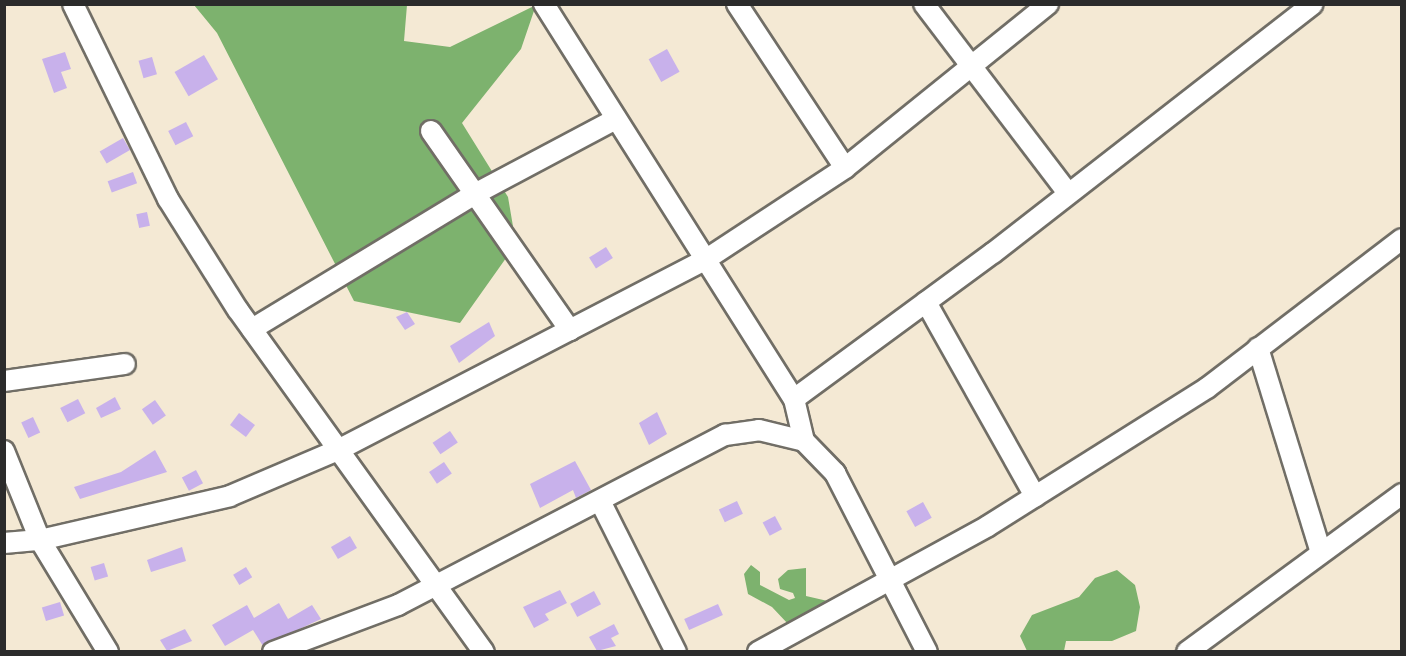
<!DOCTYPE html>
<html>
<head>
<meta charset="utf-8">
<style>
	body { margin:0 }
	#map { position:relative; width:1406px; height:656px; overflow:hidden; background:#f4e9d4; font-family:"Gochi Hand",sans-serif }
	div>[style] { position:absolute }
	.forest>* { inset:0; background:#7db26e }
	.building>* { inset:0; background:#c8b1eb; transform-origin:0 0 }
	.roads { filter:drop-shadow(2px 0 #716e66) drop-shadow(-2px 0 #716e66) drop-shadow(0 2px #716e66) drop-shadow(0 -2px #716e66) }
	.minor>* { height:20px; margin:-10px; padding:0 10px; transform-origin:10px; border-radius:10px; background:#fff }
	span { translate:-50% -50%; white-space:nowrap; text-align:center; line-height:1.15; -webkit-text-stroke:4.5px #f7f3e8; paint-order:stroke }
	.frame { position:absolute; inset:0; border:6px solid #2b2b2b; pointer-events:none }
</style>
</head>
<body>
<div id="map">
	<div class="forest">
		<i style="clip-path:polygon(194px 5px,407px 5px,404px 41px,450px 47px,536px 5px,521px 49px,462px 123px,508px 197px,516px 244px,460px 323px,354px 301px,217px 33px)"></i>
		<i style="clip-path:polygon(751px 565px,760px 572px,760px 585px,789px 600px,795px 598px,793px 593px,780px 589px,778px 579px,788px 570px,806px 568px,806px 596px,832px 602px,789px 625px,772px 607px,748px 594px,744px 574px)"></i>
		<i style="clip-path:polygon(1117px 570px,1135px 585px,1140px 607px,1136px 631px,1112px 641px,1066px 641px,1064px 651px,1027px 651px,1020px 636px,1032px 615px,1079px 597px,1095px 578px)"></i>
	</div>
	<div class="building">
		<i style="left:667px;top:49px;width:26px;height:21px;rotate:61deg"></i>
		<i style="clip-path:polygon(65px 52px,71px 69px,61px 72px,67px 88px,54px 93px,42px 59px)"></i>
		<i style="left:204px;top:55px;width:28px;height:34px;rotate:60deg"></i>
		<i style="left:152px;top:57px;width:18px;height:14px;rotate:74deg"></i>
		<i style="left:186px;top:122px;width:16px;height:20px;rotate:63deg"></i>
		<i style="left:123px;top:138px;width:14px;height:27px;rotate:60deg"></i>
		<i style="left:133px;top:172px;width:12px;height:27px;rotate:70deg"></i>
		<i style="left:147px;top:212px;width:14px;height:11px;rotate:78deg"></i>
		<i style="left:606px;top:247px;width:13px;height:20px;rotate:58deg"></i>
		<i style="clip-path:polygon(407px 312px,415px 324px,405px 330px,396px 317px)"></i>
		<i style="clip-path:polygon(489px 322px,495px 336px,459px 363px,450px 346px)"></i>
		<i style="clip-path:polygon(115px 397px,121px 409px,101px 418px,96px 408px)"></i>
		<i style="left:78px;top:399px;width:16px;height:20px;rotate:63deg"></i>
		<i style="left:155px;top:400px;width:19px;height:16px;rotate:55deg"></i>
		<i style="clip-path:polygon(657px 412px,667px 434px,649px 445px,639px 423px)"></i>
		<i style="left:239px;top:413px;width:20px;height:15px;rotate:37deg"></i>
		<i style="left:33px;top:417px;width:17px;height:13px;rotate:65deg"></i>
		<i style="left:450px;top:431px;width:14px;height:21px;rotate:56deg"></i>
		<i style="clip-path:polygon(155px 450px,167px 472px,80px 499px,74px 487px,121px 472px)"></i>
		<i style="clip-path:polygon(575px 461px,591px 490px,576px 498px,573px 490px,540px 508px,530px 484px)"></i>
		<i style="left:444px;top:462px;width:14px;height:18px;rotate:56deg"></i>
		<i style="left:196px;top:470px;width:15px;height:16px;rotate:62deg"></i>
		<i style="left:737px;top:501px;width:14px;height:20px;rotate:65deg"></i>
		<i style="left:923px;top:502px;width:18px;height:19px;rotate:61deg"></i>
		<i style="left:775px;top:516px;width:15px;height:14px;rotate:62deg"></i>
		<i style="left:350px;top:536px;width:14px;height:22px;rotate:60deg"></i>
		<i style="clip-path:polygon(182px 547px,186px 561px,151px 572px,147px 560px)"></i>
		<i style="left:104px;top:563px;width:14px;height:14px;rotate:73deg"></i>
		<i style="left:246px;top:567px;width:12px;height:15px;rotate:59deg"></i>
		<i style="clip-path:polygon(560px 590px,567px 603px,545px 614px,549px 620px,534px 628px,523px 607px)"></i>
		<i style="left:594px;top:591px;width:15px;height:27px;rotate:62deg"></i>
		<i style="left:60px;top:602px;width:14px;height:19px;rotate:73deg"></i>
		<i style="clip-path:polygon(279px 603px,288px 619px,312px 605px,321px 619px,263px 646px,253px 630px,225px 646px,212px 625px,247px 605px,254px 618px)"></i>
		<i style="left:718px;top:604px;width:12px;height:37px;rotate:66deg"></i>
		<i style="clip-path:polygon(614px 624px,619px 634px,611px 638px,616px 646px,597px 651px,589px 637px)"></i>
		<i style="clip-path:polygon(185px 629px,192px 641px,167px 651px,160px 640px)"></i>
	</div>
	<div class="roads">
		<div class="minor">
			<i style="left:73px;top:4px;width:217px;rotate:64deg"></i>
			<i style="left:168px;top:199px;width:131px;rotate:57.8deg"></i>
			<i style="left:238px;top:310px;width:421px;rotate:54.3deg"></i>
			<i style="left:544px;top:4px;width:467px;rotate:57.7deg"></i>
			<i style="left:737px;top:4px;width:196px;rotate:56.6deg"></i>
			<i style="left:924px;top:4px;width:236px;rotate:52.7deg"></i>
			<i style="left:431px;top:131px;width:243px;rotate:55.1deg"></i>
			<i style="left:926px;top:302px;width:223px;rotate:60.7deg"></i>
			<i style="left:252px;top:329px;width:258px;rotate:-31.2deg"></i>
			<i style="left:473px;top:195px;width:162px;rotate:-28deg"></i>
			<i style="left:1258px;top:348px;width:210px;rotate:72.9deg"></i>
			<i style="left:4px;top:381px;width:122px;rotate:-8deg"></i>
			<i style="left:804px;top:441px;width:43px;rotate:-103.4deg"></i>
			<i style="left:794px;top:399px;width:247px;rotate:-36.3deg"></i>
			<i style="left:993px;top:253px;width:405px;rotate:-37.9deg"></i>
			<i style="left:4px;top:451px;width:96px;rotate:68deg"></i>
			<i style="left:40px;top:540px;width:131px;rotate:58.7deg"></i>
			<i style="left:601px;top:503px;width:167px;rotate:63.3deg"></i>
			<i style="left:4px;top:543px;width:36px;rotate:-5deg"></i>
			<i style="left:40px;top:540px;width:195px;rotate:-13deg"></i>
			<i style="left:230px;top:496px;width:120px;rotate:-23.1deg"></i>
			<i style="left:340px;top:449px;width:411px;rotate:-27.4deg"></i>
			<i style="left:705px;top:260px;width:168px;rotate:-33.3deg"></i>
			<i style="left:845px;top:168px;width:261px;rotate:-38.9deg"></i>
			<i style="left:273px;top:652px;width:134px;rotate:-20.6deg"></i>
			<i style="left:398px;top:605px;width:369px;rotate:-27.5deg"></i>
			<i style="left:725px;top:435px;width:34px;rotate:-8deg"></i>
			<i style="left:759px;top:430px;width:46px;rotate:13.7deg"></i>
			<i style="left:804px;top:441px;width:45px;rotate:45.9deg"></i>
			<i style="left:835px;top:473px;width:201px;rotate:62.8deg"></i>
			<i style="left:758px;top:652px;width:262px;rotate:-28.7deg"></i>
			<i style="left:988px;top:526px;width:259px;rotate:-32.2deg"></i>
			<i style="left:1207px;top:388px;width:245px;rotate:-37.4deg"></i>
			<i style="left:1187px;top:652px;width:267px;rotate:-36.3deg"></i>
		</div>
	</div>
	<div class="frame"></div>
</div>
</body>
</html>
